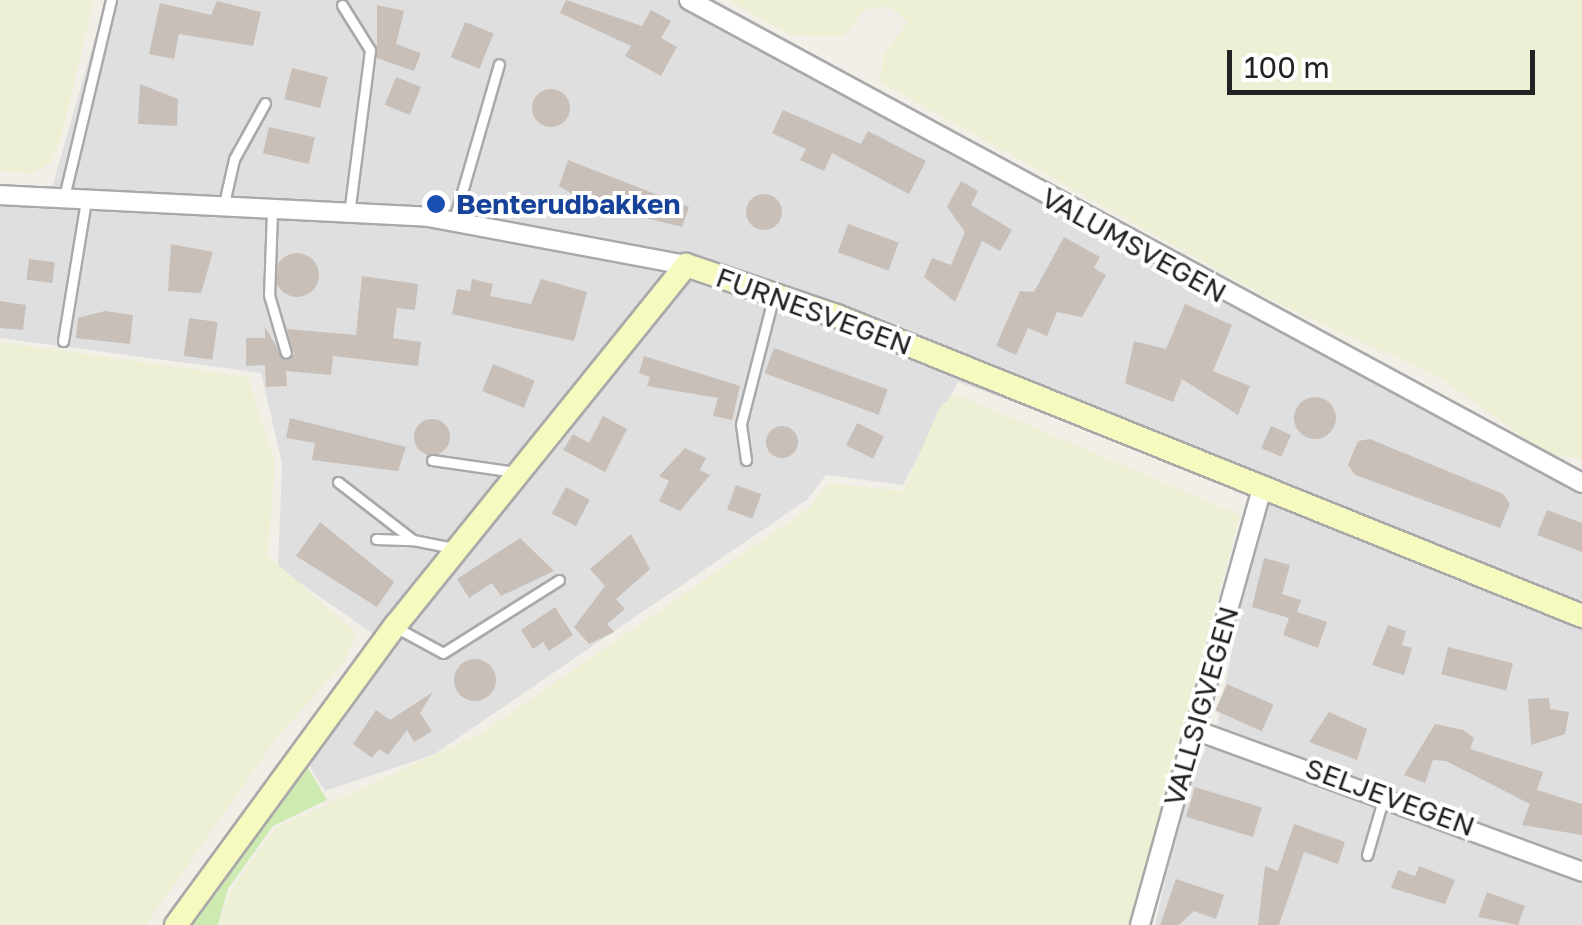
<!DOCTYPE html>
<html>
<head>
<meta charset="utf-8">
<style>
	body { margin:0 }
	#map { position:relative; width:1582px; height:925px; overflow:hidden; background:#f2efe9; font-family:"Golos Text",sans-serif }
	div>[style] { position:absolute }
	.residential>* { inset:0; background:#e0dfdf }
	.farmland>* { inset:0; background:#eef0d5 }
	.grass>* { inset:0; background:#cdebb0 }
	.building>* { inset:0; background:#c7bfb8; transform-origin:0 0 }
	.round { border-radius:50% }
	.roads { filter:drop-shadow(2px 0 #a9a9a9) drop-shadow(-2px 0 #a9a9a9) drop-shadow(0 2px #a9a9a9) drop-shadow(0 -2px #a9a9a9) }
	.service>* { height:9px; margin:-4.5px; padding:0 4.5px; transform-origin:4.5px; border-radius:4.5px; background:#fff }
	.minor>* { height:18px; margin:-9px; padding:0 9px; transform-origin:9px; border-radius:9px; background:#fff }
	.secondary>* { height:22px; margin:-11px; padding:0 11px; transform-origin:11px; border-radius:11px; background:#f7fabf }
	.dots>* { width:28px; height:28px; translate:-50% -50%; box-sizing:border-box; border:5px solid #fff; border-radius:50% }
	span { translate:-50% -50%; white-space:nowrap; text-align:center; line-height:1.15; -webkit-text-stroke:8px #fff; paint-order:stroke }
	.transit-label { font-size:28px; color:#164399; font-weight:700 }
	.left { translate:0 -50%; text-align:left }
	.street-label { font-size:28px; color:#222 }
	.scale { position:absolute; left:1227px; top:50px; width:308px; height:45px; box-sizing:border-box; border:5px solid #222; border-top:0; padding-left:12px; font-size:30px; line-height:35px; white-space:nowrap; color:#222; -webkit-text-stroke:8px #fff; paint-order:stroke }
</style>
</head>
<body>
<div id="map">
	<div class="residential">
		<i style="clip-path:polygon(106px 0,715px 0,1582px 473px,1582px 925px,1155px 925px,1185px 793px,1217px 725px,1264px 492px,958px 382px,903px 485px,826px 475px,808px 499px,433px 755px,325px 791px,307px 762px,395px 649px,278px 568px,282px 463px,261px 373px,0 338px,0 185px,52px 187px)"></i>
	</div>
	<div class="farmland">
		<i style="clip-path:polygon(0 0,94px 0,61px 138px,51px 162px,32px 174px,0 171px)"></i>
		<i style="clip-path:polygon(728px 0,1582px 0,1582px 459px,1549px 455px,1437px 376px,1283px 306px,880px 82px,883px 56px,908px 22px,889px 6px,864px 10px,844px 37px,790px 35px)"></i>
		<i style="clip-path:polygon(0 342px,248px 377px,275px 463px,268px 556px,356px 632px,344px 663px,279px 735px,146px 925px,0 925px)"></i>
		<i style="clip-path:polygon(956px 394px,1240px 515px,1131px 925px,219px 925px,229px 893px,275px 828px,480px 734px,809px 508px,828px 483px,903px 491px,940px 407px)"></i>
	</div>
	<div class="grass">
		<i style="clip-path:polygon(305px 763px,327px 800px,273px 826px,228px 889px,218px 925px,186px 925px)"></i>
	</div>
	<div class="building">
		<i style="clip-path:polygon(566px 0,642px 26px,651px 10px,671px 21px,661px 38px,677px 47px,661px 76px,625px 56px,631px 46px,560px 13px)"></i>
		<i style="clip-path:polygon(217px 1px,261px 12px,253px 46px,179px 34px,174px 59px,149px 54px,160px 3px,211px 15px)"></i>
		<i style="clip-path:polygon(377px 5px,404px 11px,396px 44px,421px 53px,414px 71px,377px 58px)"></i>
		<i style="left:465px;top:22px;width:31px;height:38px;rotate:22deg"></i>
		<i style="left:292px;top:68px;width:37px;height:32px;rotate:14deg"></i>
		<i style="left:396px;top:77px;width:27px;height:30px;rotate:22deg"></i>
		<i style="clip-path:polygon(140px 84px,178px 99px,177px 126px,138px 124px)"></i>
		<i class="round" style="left:532px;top:89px;width:38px;height:38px"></i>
		<i style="clip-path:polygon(783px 110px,861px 144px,868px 131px,926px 161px,909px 194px,832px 153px,824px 171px,800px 160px,806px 149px,772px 133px)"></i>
		<i style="left:269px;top:127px;width:47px;height:27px;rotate:13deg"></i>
		<i style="clip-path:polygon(568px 160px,689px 207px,682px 227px,589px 204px,559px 186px)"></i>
		<i style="clip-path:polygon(961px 181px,978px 191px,971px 205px,1012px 230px,1000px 251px,982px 241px,955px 302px,924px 277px,932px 258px,951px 265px,965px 232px,947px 207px)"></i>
		<i class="round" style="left:746px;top:194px;width:36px;height:36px"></i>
		<i style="left:848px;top:224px;width:54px;height:30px;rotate:20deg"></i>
		<i style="clip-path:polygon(1064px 237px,1100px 257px,1094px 268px,1106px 275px,1082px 317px,1057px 312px,1047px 336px,1028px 328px,1016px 355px,996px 346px,1020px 291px,1034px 292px)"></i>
		<i style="clip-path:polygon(171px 244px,213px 252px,201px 293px,168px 291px)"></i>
		<i class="round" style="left:275px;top:253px;width:44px;height:44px"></i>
		<i style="left:29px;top:259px;width:26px;height:21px;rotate:7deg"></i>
		<i style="clip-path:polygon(362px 276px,418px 284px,415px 310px,397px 308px,393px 338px,421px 342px,418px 366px,333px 356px,331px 375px,286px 371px,287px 386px,266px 387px,265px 365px,246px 366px,246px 338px,265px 338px,265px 327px,285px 361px,294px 354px,287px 329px,356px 335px)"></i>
		<i style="clip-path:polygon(472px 279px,493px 284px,490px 296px,531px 304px,541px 279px,587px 292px,574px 341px,452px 314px,457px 289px,470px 291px)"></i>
		<i style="clip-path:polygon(0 301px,26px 305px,23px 330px,0 328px)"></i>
		<i style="clip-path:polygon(1185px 304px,1232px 325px,1213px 371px,1250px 386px,1238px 415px,1182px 379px,1173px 402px,1125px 383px,1134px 341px,1166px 349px)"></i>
		<i style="clip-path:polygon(105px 311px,133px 315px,130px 344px,76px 338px,78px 318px)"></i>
		<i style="left:189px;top:318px;width:29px;height:38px;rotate:8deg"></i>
		<i style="left:774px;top:348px;width:121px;height:27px;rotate:20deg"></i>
		<i style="clip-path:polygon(644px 356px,740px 386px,732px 420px,713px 416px,718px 398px,647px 386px,650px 377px,639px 373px)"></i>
		<i style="left:493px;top:364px;width:45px;height:29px;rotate:22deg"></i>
		<i class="round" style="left:1294px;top:397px;width:42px;height:42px"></i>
		<i style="clip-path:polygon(603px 416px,627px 429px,605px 472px,563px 450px,573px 434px,589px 443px)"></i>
		<i style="clip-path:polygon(290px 418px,406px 447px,398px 471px,312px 460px,315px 443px,286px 438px)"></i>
		<i class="round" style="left:414px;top:419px;width:36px;height:36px"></i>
		<i style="left:857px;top:423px;width:30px;height:25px;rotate:26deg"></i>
		<i class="round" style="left:766px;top:426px;width:32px;height:32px"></i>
		<i style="left:1271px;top:426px;width:22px;height:24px;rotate:24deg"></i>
		<i style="clip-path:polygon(1370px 439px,1503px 494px,1510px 504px,1500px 528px,1355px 475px,1348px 465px,1358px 441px)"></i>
		<i style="clip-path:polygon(685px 448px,706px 458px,700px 470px,710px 475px,680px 511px,659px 501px,669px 481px,659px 476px)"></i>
		<i style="left:736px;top:485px;width:27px;height:26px;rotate:20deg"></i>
		<i style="left:566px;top:487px;width:27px;height:30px;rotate:28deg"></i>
		<i style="clip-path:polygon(1547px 510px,1582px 523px,1582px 552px,1537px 535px)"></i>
		<i style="clip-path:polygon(320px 522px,394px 582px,377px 607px,296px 556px)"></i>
		<i style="clip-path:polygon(631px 534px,650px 569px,616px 599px,625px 609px,607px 624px,614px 632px,589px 644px,574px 627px,605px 586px,590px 569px)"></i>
		<i style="clip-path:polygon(520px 538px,554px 571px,501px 596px,492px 583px,469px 598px,457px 579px)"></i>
		<i style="clip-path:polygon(1264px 558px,1290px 565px,1282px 594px,1301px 600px,1297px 612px,1327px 622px,1318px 648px,1283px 635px,1289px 618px,1252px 607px)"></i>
		<i style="clip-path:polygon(555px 607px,573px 635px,549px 651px,543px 642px,533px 649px,521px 630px)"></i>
		<i style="clip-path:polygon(1388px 625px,1406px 631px,1402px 645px,1412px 648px,1404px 675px,1372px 665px)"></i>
		<i style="left:1448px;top:647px;width:67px;height:28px;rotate:14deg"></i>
		<i class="round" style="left:454px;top:659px;width:42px;height:42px"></i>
		<i style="left:1227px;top:684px;width:51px;height:29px;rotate:24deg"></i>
		<i style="clip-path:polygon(433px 692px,420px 713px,432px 731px,414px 742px,407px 730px,388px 755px,379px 749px,372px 758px,353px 744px,376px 710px,390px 720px)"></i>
		<i style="clip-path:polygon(1549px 698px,1550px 709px,1569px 712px,1565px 734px,1531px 745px,1528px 699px)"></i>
		<i style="clip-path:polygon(1329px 712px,1367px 729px,1357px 760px,1309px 742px)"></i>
		<i style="clip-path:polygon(1435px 724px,1463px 730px,1474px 738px,1470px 749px,1543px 772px,1537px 790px,1582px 804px,1582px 835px,1522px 825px,1530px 804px,1446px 761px,1433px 760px,1425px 783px,1404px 775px)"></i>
		<i style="left:1195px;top:787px;width:70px;height:31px;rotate:17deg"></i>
		<i style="clip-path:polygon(1294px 824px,1345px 842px,1338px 864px,1304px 852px,1279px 925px,1258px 925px,1265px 866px,1278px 871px)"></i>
		<i style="clip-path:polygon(1419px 866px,1455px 880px,1445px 904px,1391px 888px,1398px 870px,1415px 876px)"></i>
		<i style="clip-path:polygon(1176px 879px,1224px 895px,1216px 919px,1194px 911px,1179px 925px,1160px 925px)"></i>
		<i style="clip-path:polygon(1487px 892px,1525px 906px,1518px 925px,1478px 917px)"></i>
	</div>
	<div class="roads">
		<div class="service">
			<i style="left:342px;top:5px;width:53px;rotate:58.1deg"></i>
			<i style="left:370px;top:50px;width:164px;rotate:97.3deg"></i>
			<i style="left:64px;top:197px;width:203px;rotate:-76.6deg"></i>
			<i style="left:223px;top:208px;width:50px;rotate:-77.3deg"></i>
			<i style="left:234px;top:159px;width:64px;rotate:-61deg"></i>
			<i style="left:272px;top:211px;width:84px;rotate:92deg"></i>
			<i style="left:269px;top:295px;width:60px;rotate:73.7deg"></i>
			<i style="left:454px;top:220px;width:162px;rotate:-73.9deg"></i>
			<i style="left:63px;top:341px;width:142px;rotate:-80.7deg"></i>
			<i style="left:432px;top:460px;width:84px;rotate:8.2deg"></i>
			<i style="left:746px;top:460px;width:36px;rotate:-98deg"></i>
			<i style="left:741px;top:424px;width:133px;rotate:-75.7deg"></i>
			<i style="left:338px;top:482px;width:95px;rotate:37.7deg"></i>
			<i style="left:413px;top:540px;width:41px;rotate:11.3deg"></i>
			<i style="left:376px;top:539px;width:37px;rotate:2deg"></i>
			<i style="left:397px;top:628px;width:52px;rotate:28.5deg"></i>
			<i style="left:443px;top:653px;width:137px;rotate:-32.2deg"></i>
			<i style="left:1367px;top:855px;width:57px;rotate:-73.8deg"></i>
		</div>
		<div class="minor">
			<i style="left:689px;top:0;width:1015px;rotate:28.41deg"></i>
			<i style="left:0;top:195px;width:430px;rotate:2.9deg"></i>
			<i style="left:429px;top:217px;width:261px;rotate:10.6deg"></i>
			<i style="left:1195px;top:730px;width:412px;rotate:20.1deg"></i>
			<i style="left:1140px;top:925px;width:454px;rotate:-74.4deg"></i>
		</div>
		<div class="secondary">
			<i style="left:176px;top:925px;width:371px;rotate:-53.8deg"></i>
			<i style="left:395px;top:626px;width:464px;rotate:-51.1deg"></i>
			<i style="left:686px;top:265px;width:159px;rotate:18.7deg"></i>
			<i style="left:837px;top:316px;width:803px;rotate:21.93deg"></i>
		</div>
	</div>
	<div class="dots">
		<i style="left:436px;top:204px;background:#1a4fb4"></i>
	</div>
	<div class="transit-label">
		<span class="left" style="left:456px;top:204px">Benterudbakken</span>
	</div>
	<div class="street-label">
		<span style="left:1134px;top:245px;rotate:29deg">VALUMSVEGEN</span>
		<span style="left:814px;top:311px;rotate:20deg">FURNESVEGEN</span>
		<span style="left:1201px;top:706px;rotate:-74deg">VALLSIGVEGEN</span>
		<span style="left:1390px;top:797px;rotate:20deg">SELJEVEGEN</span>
	</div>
	<div class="scale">100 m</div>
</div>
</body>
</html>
